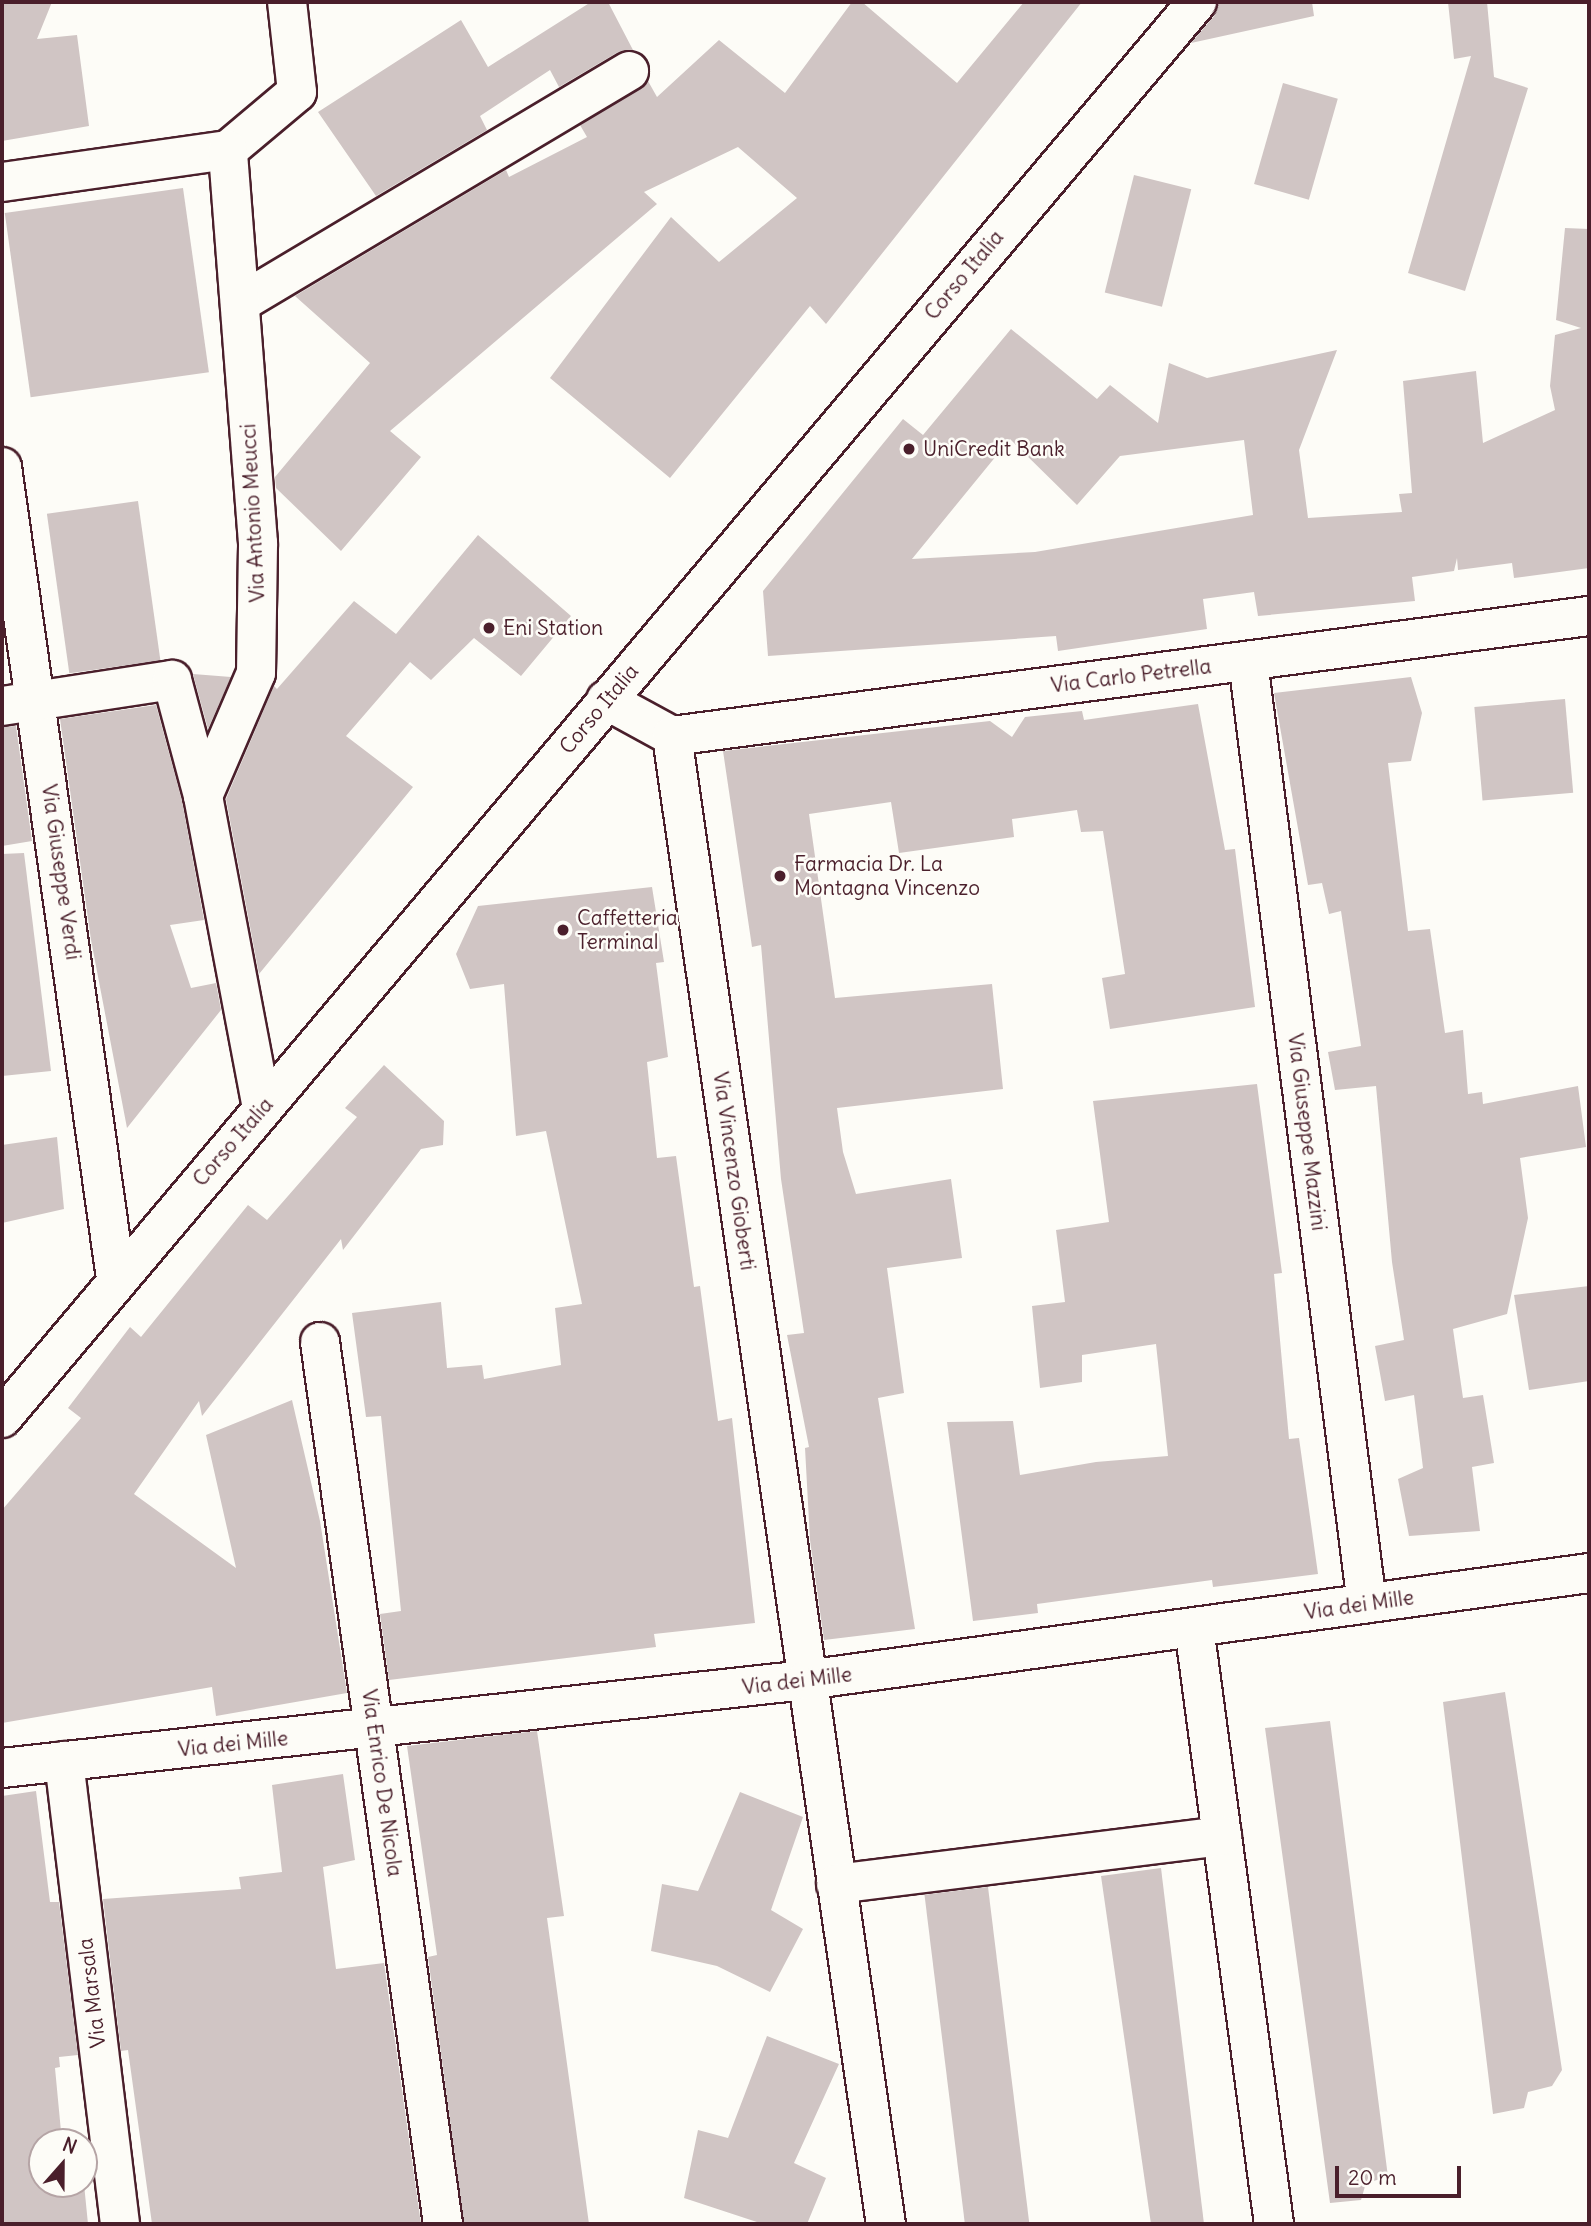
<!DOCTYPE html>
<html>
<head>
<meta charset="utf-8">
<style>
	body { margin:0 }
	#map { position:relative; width:1591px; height:2226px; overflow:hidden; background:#fdfcf7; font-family:Delius,sans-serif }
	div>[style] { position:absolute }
	.building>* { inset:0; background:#d0c5c4; transform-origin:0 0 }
	.roads { filter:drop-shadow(2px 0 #4a1f2b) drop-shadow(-2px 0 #4a1f2b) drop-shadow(0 2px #4a1f2b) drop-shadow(0 -2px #4a1f2b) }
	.street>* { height:38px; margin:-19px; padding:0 19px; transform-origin:19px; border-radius:19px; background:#fdfcf7 }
	.secondary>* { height:38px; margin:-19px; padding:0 19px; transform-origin:19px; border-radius:19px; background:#fdfcf7 }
	.dots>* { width:19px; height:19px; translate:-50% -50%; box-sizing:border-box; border:4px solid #fdfcf7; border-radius:50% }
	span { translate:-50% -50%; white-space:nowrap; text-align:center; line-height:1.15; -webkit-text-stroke:5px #fdfcf7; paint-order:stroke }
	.street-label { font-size:21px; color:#4a1f2b }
	.poi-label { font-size:21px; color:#4a1f2b }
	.left { translate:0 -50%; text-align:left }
	.frame { position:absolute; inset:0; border:4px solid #4a1f2b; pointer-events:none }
	.north { position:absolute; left:28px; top:2128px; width:70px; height:70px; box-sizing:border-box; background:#fdfcf7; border:2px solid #b5a4a5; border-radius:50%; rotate:21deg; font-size:19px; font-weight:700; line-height:28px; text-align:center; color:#4a1f2b }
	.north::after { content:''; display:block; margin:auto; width:24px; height:32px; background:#4a1f2b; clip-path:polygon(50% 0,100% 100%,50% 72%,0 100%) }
	.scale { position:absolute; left:1335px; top:2166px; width:126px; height:32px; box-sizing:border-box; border:4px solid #4a1f2b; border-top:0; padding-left:9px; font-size:21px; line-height:24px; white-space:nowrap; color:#4a1f2b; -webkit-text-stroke:5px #fdfcf7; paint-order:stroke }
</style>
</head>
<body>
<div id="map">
	<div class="building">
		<i style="clip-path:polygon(2px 2px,52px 2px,37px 39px,77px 35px,89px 126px,2px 141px)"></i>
		<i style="clip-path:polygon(591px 2px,608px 2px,633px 50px,618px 52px,559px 87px,550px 70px,480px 116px,487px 130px,376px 196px,318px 112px,461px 20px,488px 67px)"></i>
		<i style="clip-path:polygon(852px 2px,862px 2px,957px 83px,1024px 2px,1082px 2px,826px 324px,810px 306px,670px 478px,550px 378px,671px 217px,719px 262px,797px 198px,738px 147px,644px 192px,657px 204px,390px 431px,421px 457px,341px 551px,276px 488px,275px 477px,370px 363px,295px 296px,506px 170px,509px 177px,587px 137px,580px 125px,648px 81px,657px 97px,719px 40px,785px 93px)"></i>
		<i style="clip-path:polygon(1219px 2px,1312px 2px,1314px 16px,1191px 43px,1214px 16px)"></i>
		<i style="clip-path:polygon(1448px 2px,1487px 2px,1494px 77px,1528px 88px,1465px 291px,1408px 273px,1471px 56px,1454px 59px)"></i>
		<i style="left:1283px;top:83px;width:57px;height:105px;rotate:16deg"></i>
		<i style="left:1134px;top:175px;width:59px;height:121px;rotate:14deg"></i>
		<i style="left:183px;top:188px;width:186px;height:180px;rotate:82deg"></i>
		<i style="clip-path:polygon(evenodd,1565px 228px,1589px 229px,1589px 568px,1514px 578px,1512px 563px,1458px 570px,1457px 558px,1454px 571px,1412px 577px,1415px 601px,1258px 616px,1254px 592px,1203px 599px,1207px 629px,1058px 651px,1056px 636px,768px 656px,763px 591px,903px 419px,923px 435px,1011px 329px,1097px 399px,1110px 385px,1158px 423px,1169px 363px,1207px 378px,1337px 350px,1299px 450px,1308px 518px,1402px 512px,1399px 494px,1412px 493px,1403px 381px,1476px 371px,1483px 443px,1555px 410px,1550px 386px,1555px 335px,1581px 328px,1556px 320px,1565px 228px,1010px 439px,1077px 505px,1120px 456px,1244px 440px,1253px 515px,1035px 552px,912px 559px,1010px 439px)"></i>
		<i style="left:138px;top:501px;width:161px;height:92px;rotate:82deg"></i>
		<i style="clip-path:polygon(478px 535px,571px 616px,521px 676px,474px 638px,431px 680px,410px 662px,346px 736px,413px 787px,259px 974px,226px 799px,274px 686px,277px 689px,354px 601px,396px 634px)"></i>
		<i style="clip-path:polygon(193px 674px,231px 677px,208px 729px)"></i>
		<i style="clip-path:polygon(1411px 677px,1422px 713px,1411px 761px,1388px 763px,1408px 931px,1430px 929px,1445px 1033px,1463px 1030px,1468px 1094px,1482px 1092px,1483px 1104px,1578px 1086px,1586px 1147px,1520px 1158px,1528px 1218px,1507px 1314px,1453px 1329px,1463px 1398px,1483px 1395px,1494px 1463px,1472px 1467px,1480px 1531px,1409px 1536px,1398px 1479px,1423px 1468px,1414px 1395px,1385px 1401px,1375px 1346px,1404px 1340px,1392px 1262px,1376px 1086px,1335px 1090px,1328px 1052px,1361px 1046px,1341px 911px,1329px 914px,1322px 883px,1308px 885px,1274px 693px)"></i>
		<i style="left:1565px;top:699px;width:94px;height:91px;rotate:85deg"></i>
		<i style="clip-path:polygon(1198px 704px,1225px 850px,1235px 849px,1255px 1007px,1110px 1029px,1102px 978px,1125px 974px,1103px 831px,1081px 832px,1077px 810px,1012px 819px,1014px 837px,899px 853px,891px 802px,809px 814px,835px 998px,992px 984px,1003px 1089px,837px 1108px,843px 1152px,856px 1194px,951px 1179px,962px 1258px,887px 1268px,904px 1393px,878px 1398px,915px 1629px,824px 1640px,810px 1540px,805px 1448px,809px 1447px,787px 1335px,804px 1333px,781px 1179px,761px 945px,752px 947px,723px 751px,990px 721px,1012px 737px,1025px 717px,1082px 711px,1084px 720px)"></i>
		<i style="clip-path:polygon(156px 705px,182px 801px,204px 920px,170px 925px,191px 988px,216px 983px,221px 1010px,127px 1128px,91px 940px,60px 719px)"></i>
		<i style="clip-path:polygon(16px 726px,32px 841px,2px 846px,2px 727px)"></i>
		<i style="clip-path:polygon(24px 853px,51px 1071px,2px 1076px,2px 854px)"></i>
		<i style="clip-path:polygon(652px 887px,664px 962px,656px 963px,668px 1057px,647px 1062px,657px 1158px,676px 1156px,694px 1287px,700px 1286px,718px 1421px,732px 1418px,755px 1623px,654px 1634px,656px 1647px,389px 1680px,380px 1614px,401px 1611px,381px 1416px,366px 1417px,352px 1313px,441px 1302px,447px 1368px,482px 1365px,484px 1379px,561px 1365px,555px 1308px,582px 1304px,546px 1131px,516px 1136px,504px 984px,470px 989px,456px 954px,478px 906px)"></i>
		<i style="clip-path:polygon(384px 1065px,444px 1121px,443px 1145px,421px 1149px,343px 1250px,341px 1239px,202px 1416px,199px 1401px,134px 1494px,236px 1568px,206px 1435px,292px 1400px,320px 1521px,347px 1693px,216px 1716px,212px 1687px,2px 1723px,2px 1510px,81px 1418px,68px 1408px,130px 1327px,141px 1337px,248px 1205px,267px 1220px,357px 1117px,345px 1108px)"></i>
		<i style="clip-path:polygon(1257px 1084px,1282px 1273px,1274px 1274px,1289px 1439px,1299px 1438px,1318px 1574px,1213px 1587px,1212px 1580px,1037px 1604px,1038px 1613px,973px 1621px,947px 1422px,1013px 1421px,1020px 1475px,1096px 1462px,1168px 1456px,1156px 1344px,1082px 1355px,1082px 1382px,1040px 1388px,1032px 1306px,1065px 1302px,1056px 1230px,1109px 1222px,1093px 1101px)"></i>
		<i style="clip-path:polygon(57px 1137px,64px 1209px,2px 1223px,2px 1145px)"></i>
		<i style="clip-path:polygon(1589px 1286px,1589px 1381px,1529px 1390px,1514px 1295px)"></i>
		<i style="clip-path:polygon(1505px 1692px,1562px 2070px,1552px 2086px,1528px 2092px,1524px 2108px,1493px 2114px,1443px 1702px)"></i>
		<i style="clip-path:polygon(1330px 1721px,1388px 2177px,1366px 2183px,1361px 2200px,1330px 2203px,1265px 1728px)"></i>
		<i style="clip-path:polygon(537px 1731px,564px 1916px,547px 1918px,589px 2224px,464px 2224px,428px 1957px,437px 1955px,407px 1746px)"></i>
		<i style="clip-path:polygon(343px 1774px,355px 1860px,323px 1867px,336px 1969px,384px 1963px,421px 2224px,152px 2224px,128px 2050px,121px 2051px,103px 1899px,241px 1889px,239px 1877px,282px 1872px,272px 1785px)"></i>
		<i style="clip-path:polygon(36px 1791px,50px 1902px,59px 1902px,78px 2055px,59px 2057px,60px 2067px,55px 2068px,62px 2142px,42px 2142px,42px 2184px,84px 2184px,88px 2224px,2px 2224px,2px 1796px)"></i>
		<i style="clip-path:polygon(740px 1792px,803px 1817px,771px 1910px,803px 1929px,770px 1992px,717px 1966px,651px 1951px,662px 1884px,698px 1891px)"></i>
		<i style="clip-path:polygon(1161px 1868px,1204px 2224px,1151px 2224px,1101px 1876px)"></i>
		<i style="left:988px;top:1887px;width:339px;height:64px;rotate:83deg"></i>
		<i style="clip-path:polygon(767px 2036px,839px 2064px,794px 2163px,826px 2178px,807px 2224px,763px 2224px,684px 2198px,698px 2130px,728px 2138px)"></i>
	</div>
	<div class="roads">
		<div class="street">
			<i style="left:2px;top:182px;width:228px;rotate:-8.1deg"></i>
			<i style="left:228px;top:150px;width:90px;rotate:-40deg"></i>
			<i style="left:297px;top:92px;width:91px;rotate:-96.3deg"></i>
			<i style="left:240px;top:303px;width:453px;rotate:-30.8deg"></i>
			<i style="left:2px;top:467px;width:819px;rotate:82deg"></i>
			<i style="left:1248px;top:661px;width:950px;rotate:82.81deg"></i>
			<i style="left:606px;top:700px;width:75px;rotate:28.6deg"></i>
			<i style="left:2px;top:706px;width:172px;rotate:-8.7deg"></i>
			<i style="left:172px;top:680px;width:120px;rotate:75deg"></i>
			<i style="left:203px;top:796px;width:318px;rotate:79.3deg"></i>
			<i style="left:672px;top:736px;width:1503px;rotate:81.82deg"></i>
			<i style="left:672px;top:736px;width:925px;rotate:-7.46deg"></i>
			<i style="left:203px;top:796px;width:134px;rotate:-66.7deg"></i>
			<i style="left:256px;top:673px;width:130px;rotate:-89.1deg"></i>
			<i style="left:258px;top:543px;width:394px;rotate:-94.4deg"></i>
			<i style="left:320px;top:1342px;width:891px;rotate:82.06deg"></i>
			<i style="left:1194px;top:1627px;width:602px;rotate:82.37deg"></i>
			<i style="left:64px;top:1761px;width:466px;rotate:83.1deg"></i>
			<i style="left:2px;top:1768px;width:809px;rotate:-6.25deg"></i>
			<i style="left:806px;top:1680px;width:790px;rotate:-7.78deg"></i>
			<i style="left:836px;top:1884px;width:389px;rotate:-7.1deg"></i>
		</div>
		<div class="secondary">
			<i style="left:2px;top:1418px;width:1853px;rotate:-49.84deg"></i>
		</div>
	</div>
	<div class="dots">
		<i style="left:909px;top:449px;background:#4a1f2b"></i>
		<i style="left:489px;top:628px;background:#4a1f2b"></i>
		<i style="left:780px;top:876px;background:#4a1f2b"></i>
		<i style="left:563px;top:930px;background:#4a1f2b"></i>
	</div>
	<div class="street-label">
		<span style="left:964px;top:275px;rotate:-50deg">Corso Italia</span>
		<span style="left:253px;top:513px;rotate:-93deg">Via Antonio Meucci</span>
		<span style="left:1131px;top:676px;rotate:-7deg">Via Carlo Petrella</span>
		<span style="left:599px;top:709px;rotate:-50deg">Corso Italia</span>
		<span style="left:61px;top:872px;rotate:82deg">Via Giuseppe Verdi</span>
		<span style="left:1307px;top:1132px;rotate:83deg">Via Giuseppe Mazzini</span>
		<span style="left:233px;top:1142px;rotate:-49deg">Corso Italia</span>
		<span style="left:734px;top:1171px;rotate:82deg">Via Vincenzo Gioberti</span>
		<span style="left:1359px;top:1605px;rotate:-8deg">Via dei Mille</span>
		<span style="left:797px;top:1681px;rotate:-7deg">Via dei Mille</span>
		<span style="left:233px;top:1744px;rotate:-6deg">Via dei Mille</span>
		<span style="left:382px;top:1783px;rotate:82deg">Via Enrico De Nicola</span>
		<span style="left:92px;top:1993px;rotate:-97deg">Via Marsala</span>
	</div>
	<div class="poi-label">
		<span class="left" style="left:923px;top:449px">UniCredit Bank</span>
		<span class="left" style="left:503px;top:628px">Eni Station</span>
		<span class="left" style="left:794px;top:876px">Farmacia Dr. La<br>Montagna Vincenzo</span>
		<span class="left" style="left:577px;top:930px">Caffetteria<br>Terminal</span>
	</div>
	<div class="frame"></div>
	<div class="north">N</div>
	<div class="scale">20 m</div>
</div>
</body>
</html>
